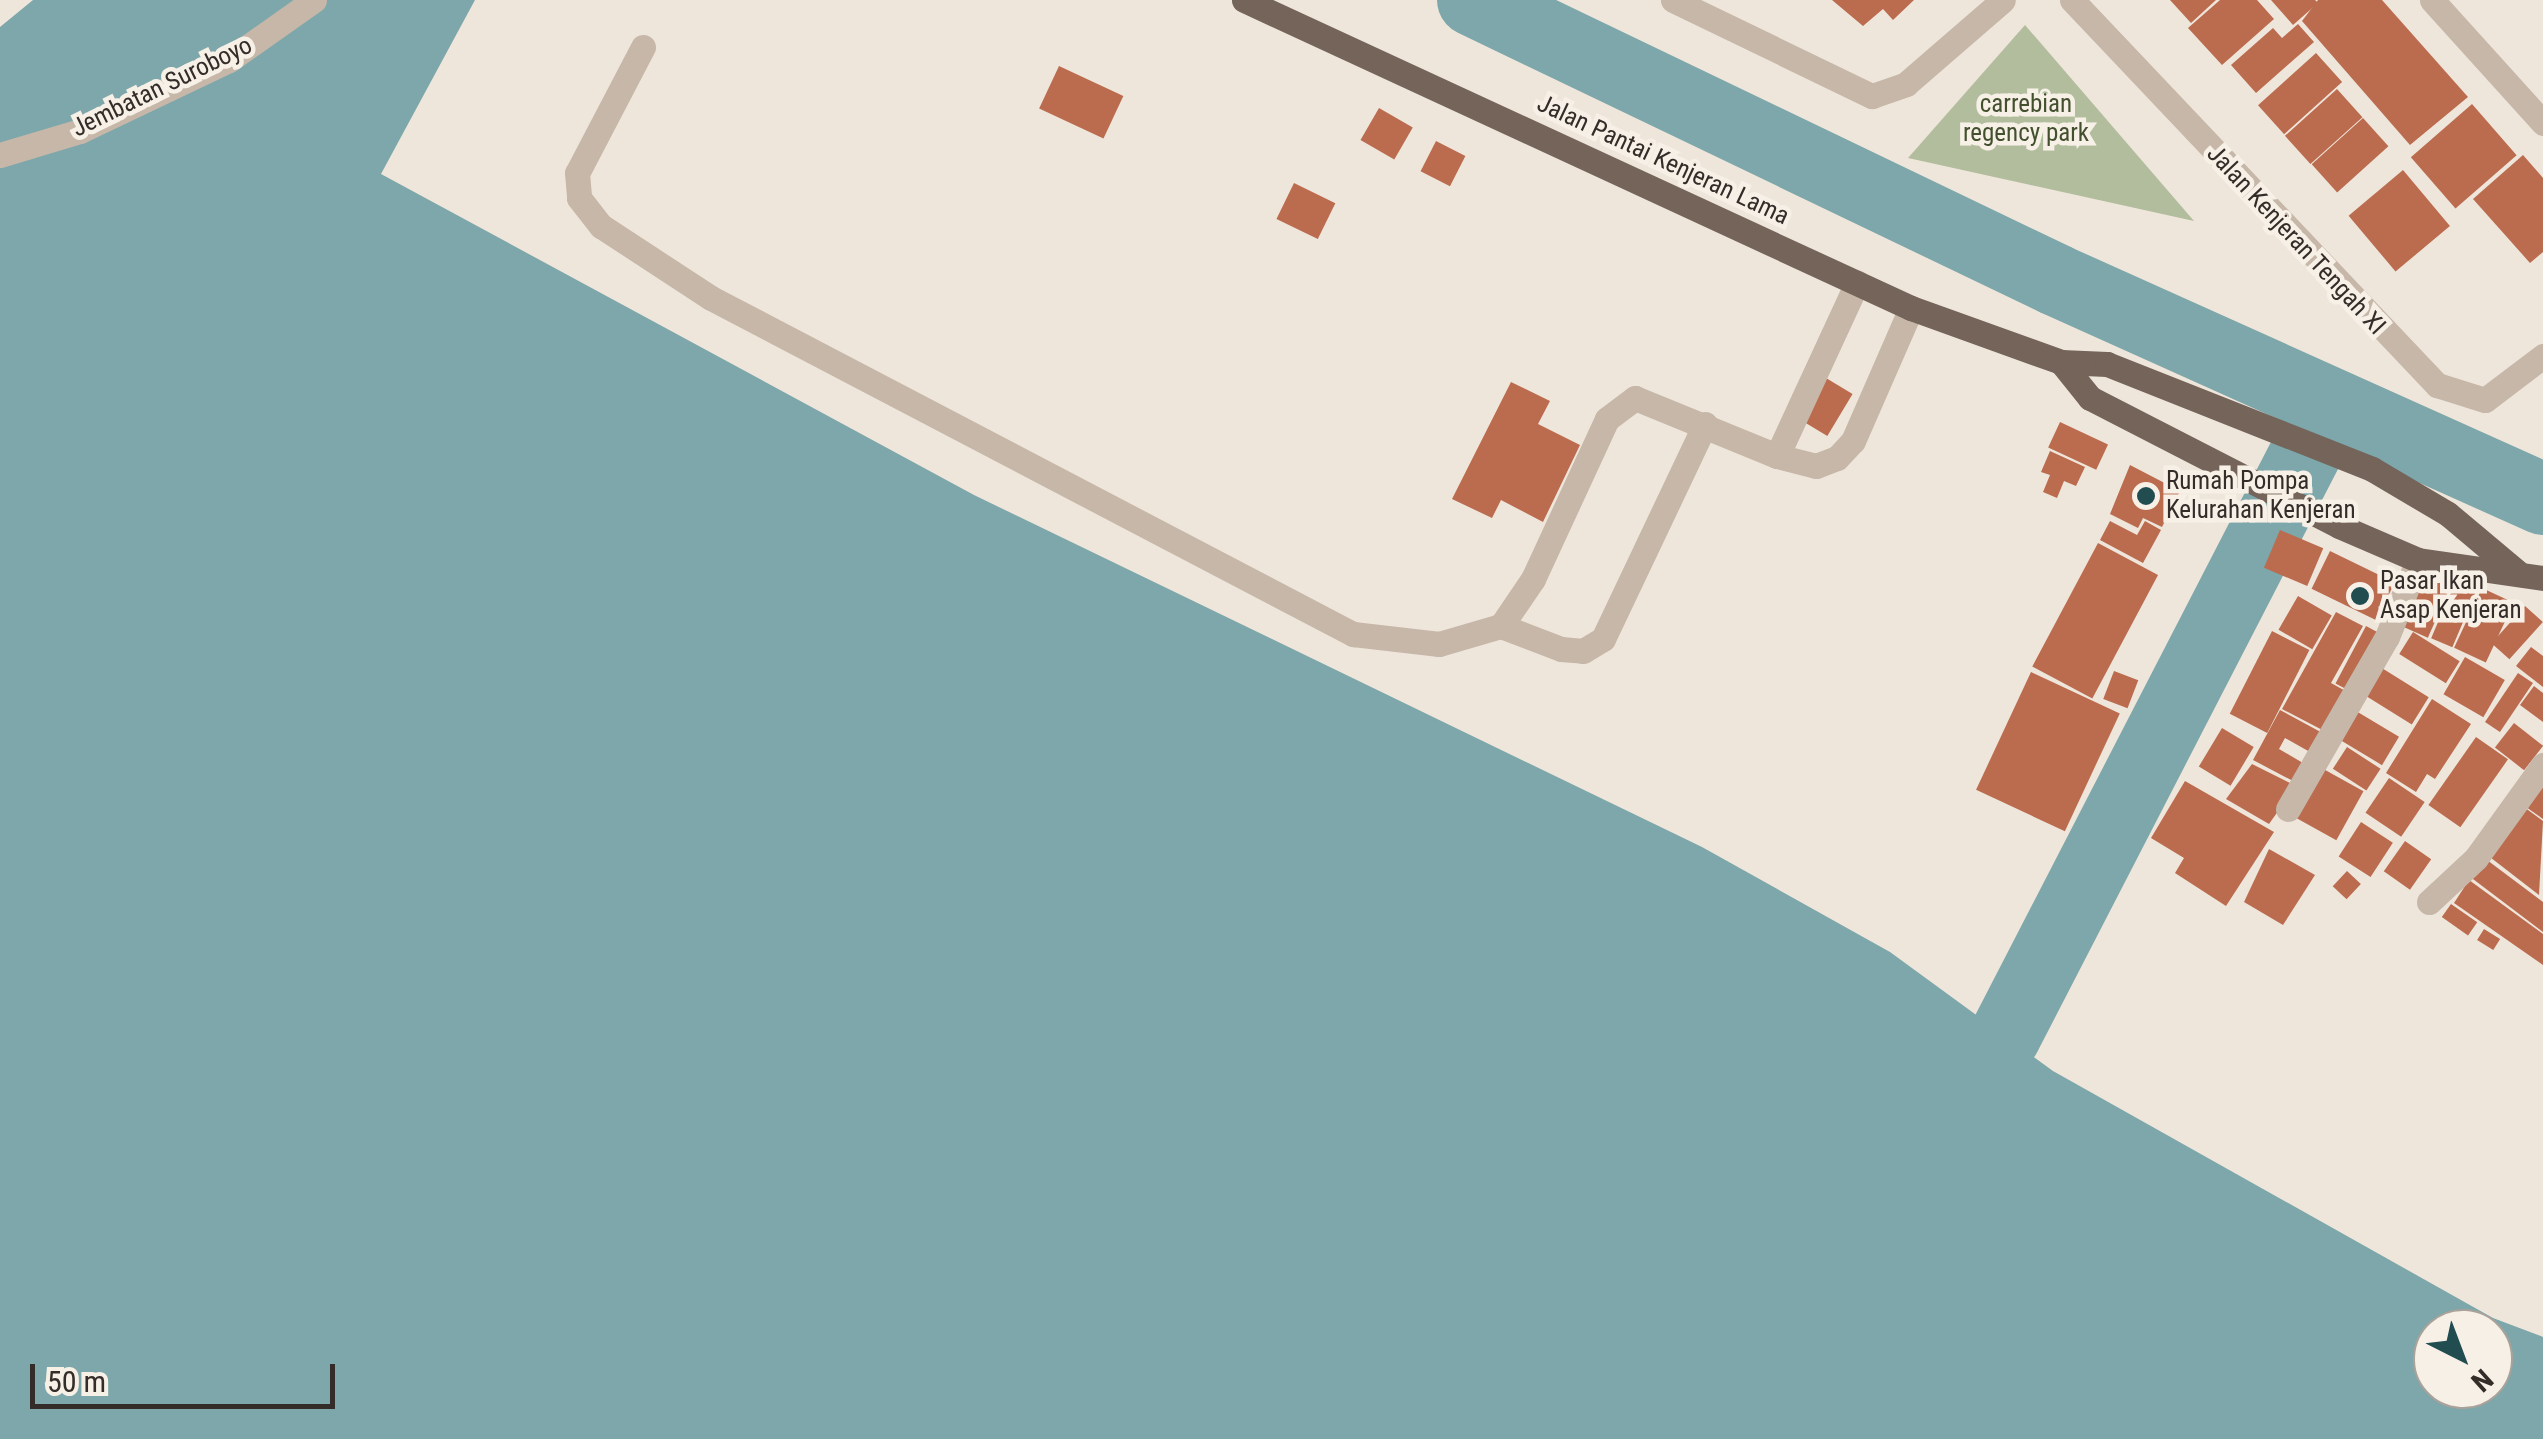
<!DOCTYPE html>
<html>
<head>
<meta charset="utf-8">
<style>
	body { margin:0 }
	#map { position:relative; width:2543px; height:1439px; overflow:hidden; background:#efe6db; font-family:"Roboto Condensed",sans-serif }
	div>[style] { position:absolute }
	.green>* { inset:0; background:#b1bd9d }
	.water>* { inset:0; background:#7da7aa }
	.river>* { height:72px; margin:-36px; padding:0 36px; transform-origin:36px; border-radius:36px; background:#7da7aa }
	.building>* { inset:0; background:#bb6b4e; transform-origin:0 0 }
	.minor>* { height:25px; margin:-12.5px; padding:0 12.5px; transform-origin:12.5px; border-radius:12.5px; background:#c6b7a8 }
	.major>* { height:25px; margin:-12.5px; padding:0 12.5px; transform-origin:12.5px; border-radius:12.5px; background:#74645a }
	.dots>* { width:28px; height:28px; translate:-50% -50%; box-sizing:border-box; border:5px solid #f7f0e7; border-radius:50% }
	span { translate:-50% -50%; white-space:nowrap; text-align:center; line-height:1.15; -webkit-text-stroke:9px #f7f0e7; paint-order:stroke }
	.street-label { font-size:25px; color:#342c28 }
	.park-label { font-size:25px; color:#42502e }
	.poi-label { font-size:25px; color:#342c28 }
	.left { translate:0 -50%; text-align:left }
	.north { position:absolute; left:2413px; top:1309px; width:100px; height:100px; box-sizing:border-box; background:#f7f0e7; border:2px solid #a9a29b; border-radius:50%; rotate:138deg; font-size:28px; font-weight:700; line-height:40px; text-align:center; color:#342c28 }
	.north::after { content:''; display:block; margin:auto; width:35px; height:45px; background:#214d51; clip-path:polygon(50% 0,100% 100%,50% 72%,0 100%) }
	.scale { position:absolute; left:30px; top:1364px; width:305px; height:45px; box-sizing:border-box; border:5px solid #342c28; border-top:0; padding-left:12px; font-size:30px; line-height:35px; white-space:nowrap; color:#342c28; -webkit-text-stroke:8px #f7f0e7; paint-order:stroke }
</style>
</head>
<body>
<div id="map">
	<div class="green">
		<i style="clip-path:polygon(2025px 25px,2194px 221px,1908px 158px)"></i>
	</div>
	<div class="water">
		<i style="clip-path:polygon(evenodd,33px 0,475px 0,381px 174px,974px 495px,1702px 847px,1890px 952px,2053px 1071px,2493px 1318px,2543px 1337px,2543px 1439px,0 1439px,0 27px,33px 0,2433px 1329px,2493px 1329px,2493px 1389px,2433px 1389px,2433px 1329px)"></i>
	</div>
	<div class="river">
		<i style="left:1473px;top:0;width:647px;rotate:25.65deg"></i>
		<i style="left:2056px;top:280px;width:534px;rotate:24.21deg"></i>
		<i style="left:2005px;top:1036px;width:711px;rotate:-62.71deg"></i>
	</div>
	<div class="building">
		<i style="clip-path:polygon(1832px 0,1914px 0,1893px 20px,1883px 9px,1863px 26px)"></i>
		<i style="clip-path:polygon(2170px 0,2216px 0,2191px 23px)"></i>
		<i style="clip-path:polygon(2220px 0,2257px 0,2274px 19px,2222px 65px,2188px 28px)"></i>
		<i style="clip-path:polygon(2271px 0,2315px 0,2318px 3px,2293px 25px)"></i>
		<i style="clip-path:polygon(2318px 0,2382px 0,2468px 97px,2410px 145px,2302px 21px)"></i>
		<i style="clip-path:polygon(2298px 24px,2314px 42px,2256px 93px,2231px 65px,2273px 28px,2282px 38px)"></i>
		<i style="left:2316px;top:53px;width:39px;height:78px;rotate:48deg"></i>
		<i style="left:1059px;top:66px;width:71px;height:47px;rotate:25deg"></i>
		<i style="left:2337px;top:89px;width:38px;height:70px;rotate:48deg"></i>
		<i style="left:2472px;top:104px;width:68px;height:81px;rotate:49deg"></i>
		<i style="left:1379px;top:108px;width:39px;height:37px;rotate:30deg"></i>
		<i style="left:2363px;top:118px;width:38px;height:69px;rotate:48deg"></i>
		<i style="left:1436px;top:141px;width:33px;height:34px;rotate:27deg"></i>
		<i style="clip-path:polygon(2523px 155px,2543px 178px,2543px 252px,2530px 263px,2473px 199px)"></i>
		<i style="left:2403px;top:170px;width:73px;height:71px;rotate:50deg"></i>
		<i style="left:1294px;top:183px;width:46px;height:40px;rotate:26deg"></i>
		<i style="left:1826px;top:378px;width:31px;height:49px;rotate:31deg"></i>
		<i style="clip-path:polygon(1511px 382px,1550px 401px,1538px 424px,1580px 445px,1543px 522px,1501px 500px,1492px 518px,1452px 499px)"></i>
		<i style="left:2060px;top:422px;width:53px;height:28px;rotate:25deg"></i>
		<i style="clip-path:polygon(2050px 451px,2085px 467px,2076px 486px,2064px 481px,2057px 498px,2043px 492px,2050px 475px,2041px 472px)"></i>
		<i style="clip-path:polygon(2130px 465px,2180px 491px,2162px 527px,2143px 518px,2138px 528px,2110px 514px)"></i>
		<i style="clip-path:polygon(2110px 521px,2137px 535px,2145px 521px,2161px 530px,2143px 563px,2100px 540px)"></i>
		<i style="left:2280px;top:530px;width:47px;height:41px;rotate:23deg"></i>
		<i style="left:2098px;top:543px;width:68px;height:140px;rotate:28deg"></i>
		<i style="left:2330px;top:551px;width:72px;height:42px;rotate:26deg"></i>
		<i style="left:2423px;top:570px;width:32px;height:60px;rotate:24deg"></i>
		<i style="left:2455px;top:582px;width:23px;height:61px;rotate:23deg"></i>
		<i style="left:2482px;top:588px;width:35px;height:66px;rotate:25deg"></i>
		<i style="left:2298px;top:596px;width:39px;height:39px;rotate:30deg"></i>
		<i style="left:2525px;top:606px;width:24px;height:50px;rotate:42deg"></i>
		<i style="clip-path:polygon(2336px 612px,2363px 626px,2331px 683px,2351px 694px,2330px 734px,2282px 709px)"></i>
		<i style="left:2366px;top:626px;width:19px;height:65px;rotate:28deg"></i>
		<i style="left:2272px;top:631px;width:42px;height:93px;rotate:27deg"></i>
		<i style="left:2413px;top:632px;width:55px;height:26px;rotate:32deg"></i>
		<i style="clip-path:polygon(2531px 647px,2543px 656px,2543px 687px,2516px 666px)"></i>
		<i style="left:2465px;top:657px;width:46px;height:43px;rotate:30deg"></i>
		<i style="left:2377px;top:665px;width:61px;height:32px;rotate:32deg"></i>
		<i style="left:2114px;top:671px;width:26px;height:30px;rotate:21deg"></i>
		<i style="left:2031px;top:672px;width:98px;height:130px;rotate:25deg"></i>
		<i style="left:2518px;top:673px;width:18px;height:59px;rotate:34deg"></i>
		<i style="clip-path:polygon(2534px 686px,2543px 693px,2543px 722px,2520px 705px)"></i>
		<i style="clip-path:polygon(2432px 699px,2471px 724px,2435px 779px,2427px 774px,2416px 792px,2386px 773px)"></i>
		<i style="left:2351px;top:708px;width:56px;height:33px;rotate:31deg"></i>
		<i style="clip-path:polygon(2280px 710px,2328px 736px,2317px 756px,2285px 738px,2279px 749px,2303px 763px,2293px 781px,2253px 760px)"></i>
		<i style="left:2514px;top:723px;width:37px;height:31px;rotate:38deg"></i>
		<i style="left:2222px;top:728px;width:37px;height:45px;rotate:31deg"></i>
		<i style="left:2476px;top:737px;width:39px;height:83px;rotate:35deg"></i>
		<i style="left:2347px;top:747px;width:40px;height:26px;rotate:33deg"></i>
		<i style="clip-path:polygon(2252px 764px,2296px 786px,2269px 824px,2226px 799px)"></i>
		<i style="left:2318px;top:766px;width:52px;height:56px;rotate:29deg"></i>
		<i style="left:2389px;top:778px;width:43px;height:42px;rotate:34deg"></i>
		<i style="clip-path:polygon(2185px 781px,2274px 832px,2226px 906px,2175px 873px,2184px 858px,2151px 838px)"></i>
		<i style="clip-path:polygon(2543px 785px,2543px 819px,2526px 807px)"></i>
		<i style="clip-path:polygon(2524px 807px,2543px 821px,2539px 895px,2486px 854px)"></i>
		<i style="left:2361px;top:822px;width:38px;height:41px;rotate:33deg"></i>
		<i style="left:2405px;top:841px;width:32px;height:37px;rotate:35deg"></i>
		<i style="clip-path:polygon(2269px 849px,2315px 875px,2283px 925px,2244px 902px)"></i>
		<i style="clip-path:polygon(2483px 857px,2543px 902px,2543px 932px,2469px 876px)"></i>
		<i style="left:2347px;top:871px;width:19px;height:21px;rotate:43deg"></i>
		<i style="clip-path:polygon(2469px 880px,2543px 934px,2543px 965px,2454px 903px)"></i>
		<i style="left:2451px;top:904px;width:32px;height:16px;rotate:35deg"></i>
		<i style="left:2484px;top:929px;width:19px;height:13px;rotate:32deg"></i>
	</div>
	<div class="minor">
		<i style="left:1673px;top:0;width:221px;rotate:25.8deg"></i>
		<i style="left:1872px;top:96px;width:36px;rotate:-19deg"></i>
		<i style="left:1906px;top:84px;width:128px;rotate:-40.9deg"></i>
		<i style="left:2072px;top:0;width:531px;rotate:46.53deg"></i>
		<i style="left:2437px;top:385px;width:50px;rotate:17.4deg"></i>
		<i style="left:2485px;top:400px;width:73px;rotate:-37.2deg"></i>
		<i style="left:2432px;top:0;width:166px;rotate:47.9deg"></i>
		<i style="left:643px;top:47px;width:142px;rotate:117.6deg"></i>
		<i style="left:577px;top:173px;width:25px;rotate:85deg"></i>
		<i style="left:579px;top:198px;width:36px;rotate:52deg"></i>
		<i style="left:601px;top:226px;width:131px;rotate:33.2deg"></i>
		<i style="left:711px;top:298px;width:725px;rotate:27.63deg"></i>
		<i style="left:1353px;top:634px;width:87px;rotate:6.6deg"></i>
		<i style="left:1439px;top:644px;width:65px;rotate:-16.2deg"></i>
		<i style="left:1501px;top:626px;width:57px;rotate:-55.8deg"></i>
		<i style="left:1533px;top:579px;width:176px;rotate:-65.2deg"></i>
		<i style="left:1607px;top:419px;width:35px;rotate:-37deg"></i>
		<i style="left:1635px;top:398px;width:153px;rotate:22.2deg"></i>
		<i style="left:1777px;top:456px;width:40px;rotate:14.4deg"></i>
		<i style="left:1816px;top:466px;width:22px;rotate:-21deg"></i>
		<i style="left:1837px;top:458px;width:23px;rotate:-47deg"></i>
		<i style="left:1853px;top:441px;width:145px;rotate:-66.4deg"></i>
		<i style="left:0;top:155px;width:84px;rotate:-16.7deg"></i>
		<i style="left:80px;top:131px;width:165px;rotate:-25.5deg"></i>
		<i style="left:229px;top:60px;width:104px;rotate:-35.2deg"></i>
		<i style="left:1777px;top:456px;width:191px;rotate:-65.2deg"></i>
		<i style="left:1501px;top:626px;width:64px;rotate:21deg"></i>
		<i style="left:1561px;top:649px;width:22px;rotate:5deg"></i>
		<i style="left:1583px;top:651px;width:23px;rotate:-31deg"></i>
		<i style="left:1603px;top:639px;width:238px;rotate:-64.6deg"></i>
		<i style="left:2288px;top:809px;width:198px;rotate:-60.1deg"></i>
		<i style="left:2387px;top:637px;width:83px;rotate:-68.1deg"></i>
		<i style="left:2429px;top:902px;width:64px;rotate:-43.1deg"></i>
		<i style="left:2476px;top:858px;width:115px;rotate:-54.2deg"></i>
	</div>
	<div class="major">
		<i style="left:1244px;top:0;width:735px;rotate:24.79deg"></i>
		<i style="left:1911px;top:308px;width:159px;rotate:19.8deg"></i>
		<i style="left:2061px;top:362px;width:46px;rotate:2.5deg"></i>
		<i style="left:2107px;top:364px;width:285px;rotate:21.6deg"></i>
		<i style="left:2372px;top:469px;width:88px;rotate:30.6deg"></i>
		<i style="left:2448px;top:514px;width:90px;rotate:40deg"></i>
		<i style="left:2061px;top:362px;width:46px;rotate:51.1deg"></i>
		<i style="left:2090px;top:398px;width:280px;rotate:27.2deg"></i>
		<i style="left:2339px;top:526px;width:86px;rotate:23.3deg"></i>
		<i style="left:2418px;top:560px;width:126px;rotate:8.2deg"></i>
	</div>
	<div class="dots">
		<i style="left:2146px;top:496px;background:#214d51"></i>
		<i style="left:2360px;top:596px;background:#214d51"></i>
	</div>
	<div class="street-label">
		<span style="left:162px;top:87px;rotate:-26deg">Jembatan Suroboyo</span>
		<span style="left:1663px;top:160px;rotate:25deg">Jalan Pantai Kenjeran Lama</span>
		<span style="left:2296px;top:240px;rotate:47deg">Jalan Kenjeran Tengah XI</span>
	</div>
	<div class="park-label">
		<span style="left:2026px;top:119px">carrebian<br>regency park</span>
	</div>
	<div class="poi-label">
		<span class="left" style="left:2166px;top:496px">Rumah Pompa<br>Kelurahan Kenjeran</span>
		<span class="left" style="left:2380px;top:596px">Pasar Ikan<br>Asap Kenjeran</span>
	</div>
	<div class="north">N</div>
	<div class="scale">50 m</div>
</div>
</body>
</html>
